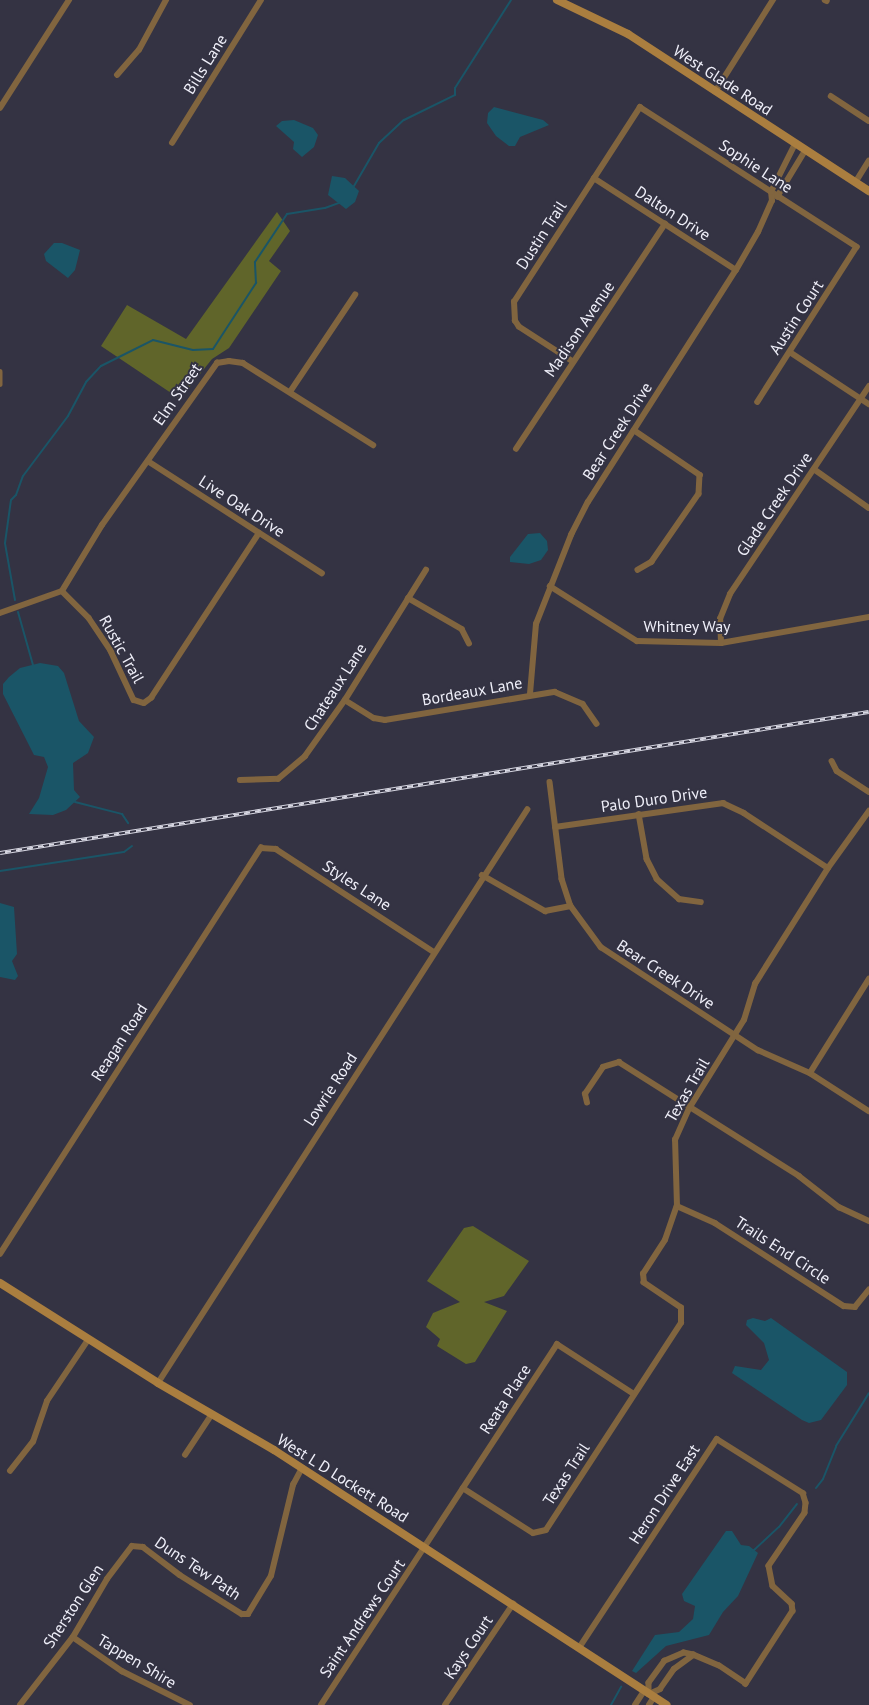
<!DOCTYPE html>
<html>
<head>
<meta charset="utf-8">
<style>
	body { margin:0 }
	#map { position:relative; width:869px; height:1705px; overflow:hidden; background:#343343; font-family:"PT Sans",sans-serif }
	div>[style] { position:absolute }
	.green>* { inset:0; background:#60652a }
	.water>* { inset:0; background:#1a5567 }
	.stream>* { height:2px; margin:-1px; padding:0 1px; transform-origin:1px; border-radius:1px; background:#1a5567 }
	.minor>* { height:5.5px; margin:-2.75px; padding:0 2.75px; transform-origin:2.75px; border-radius:2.75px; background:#81653f }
	.secondary>* { height:8px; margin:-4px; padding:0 4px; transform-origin:4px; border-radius:4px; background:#aa7e3f }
	.rail>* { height:4px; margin-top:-2px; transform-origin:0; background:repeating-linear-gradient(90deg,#343343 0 5.5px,#d8d8e3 0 11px); box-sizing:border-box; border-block:1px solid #d8d8e3 }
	span { translate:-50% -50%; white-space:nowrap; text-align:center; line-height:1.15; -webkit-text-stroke:4px #343343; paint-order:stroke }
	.street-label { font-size:16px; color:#efeff9 }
</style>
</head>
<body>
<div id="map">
	<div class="green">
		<i style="clip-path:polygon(277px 212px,290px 231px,269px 261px,281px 271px,229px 348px,212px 359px,180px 399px,101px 346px,127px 305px,186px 339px)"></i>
		<i style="clip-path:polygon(473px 1226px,529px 1261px,504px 1296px,484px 1302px,507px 1311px,475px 1362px,466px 1364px,437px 1346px,440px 1339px,426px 1327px,433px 1313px,460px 1302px,427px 1281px,464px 1228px)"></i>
	</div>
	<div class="water">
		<i style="clip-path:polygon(494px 107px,543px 120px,549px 125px,520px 137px,515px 146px,509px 146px,496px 136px,487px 123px,488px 113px)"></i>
		<i style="clip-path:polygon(294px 120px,313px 128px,318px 135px,314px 147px,302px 157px,293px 149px,294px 142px,276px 126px,282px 121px)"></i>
		<i style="clip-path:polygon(332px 176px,345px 178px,359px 191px,355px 202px,346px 209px,328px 195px)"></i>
		<i style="clip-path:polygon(54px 243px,62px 243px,80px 250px,75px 270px,68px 278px,46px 261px,44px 254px)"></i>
		<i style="clip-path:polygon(540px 533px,547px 541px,548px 550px,541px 560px,529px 564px,510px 562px,510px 557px,528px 534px)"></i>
		<i style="clip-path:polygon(40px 663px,58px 666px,64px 673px,79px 721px,94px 737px,88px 753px,73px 763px,74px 790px,80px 797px,66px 810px,53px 815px,29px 814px,39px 798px,48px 767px,44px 757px,34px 755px,3px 694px,3px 684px,9px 677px,20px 668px)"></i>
		<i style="clip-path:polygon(0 903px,14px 907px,17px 954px,12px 961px,18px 976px,15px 980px,0 977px)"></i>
		<i style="clip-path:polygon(753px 1318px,765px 1321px,771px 1318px,847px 1372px,847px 1385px,821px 1420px,809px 1423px,802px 1420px,732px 1373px,735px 1366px,761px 1370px,769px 1360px,764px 1343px,746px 1325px,747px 1320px)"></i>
		<i style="clip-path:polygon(726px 1531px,732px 1531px,741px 1545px,749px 1546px,758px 1553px,738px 1596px,723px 1612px,709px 1635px,666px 1646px,636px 1673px,632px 1671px,655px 1635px,679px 1632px,693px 1619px,695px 1606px,684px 1601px,682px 1594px)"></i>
	</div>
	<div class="stream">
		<i style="left:354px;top:186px;width:50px;rotate:-59.8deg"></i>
		<i style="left:379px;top:143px;width:34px;rotate:-43deg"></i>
		<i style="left:404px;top:120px;width:57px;rotate:-26.1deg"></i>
		<i style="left:455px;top:95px;width:7px;rotate:-90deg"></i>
		<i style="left:455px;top:88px;width:104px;rotate:-57.5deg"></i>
		<i style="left:15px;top:600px;width:58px;rotate:-100deg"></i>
		<i style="left:5px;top:543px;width:43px;rotate:-82.1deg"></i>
		<i style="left:11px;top:500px;width:7px;rotate:-45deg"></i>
		<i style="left:16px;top:495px;width:20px;rotate:-70deg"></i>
		<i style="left:23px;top:476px;width:75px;rotate:-53.1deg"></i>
		<i style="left:68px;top:416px;width:38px;rotate:-62deg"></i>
		<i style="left:86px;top:382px;width:22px;rotate:-47deg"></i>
		<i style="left:101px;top:366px;width:58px;rotate:-26.6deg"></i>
		<i style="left:153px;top:340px;width:41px;rotate:14deg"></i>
		<i style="left:193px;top:350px;width:20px;rotate:-3deg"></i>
		<i style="left:213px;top:349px;width:79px;rotate:-56.9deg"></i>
		<i style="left:256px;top:283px;width:21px;rotate:-93deg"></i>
		<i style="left:255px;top:262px;width:58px;rotate:-56.3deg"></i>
		<i style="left:287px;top:214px;width:38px;rotate:-9deg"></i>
		<i style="left:325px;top:208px;width:15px;rotate:-20deg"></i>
		<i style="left:18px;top:612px;width:55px;rotate:74.2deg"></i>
		<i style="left:75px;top:802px;width:49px;rotate:14.3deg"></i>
		<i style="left:122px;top:814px;width:11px;rotate:56deg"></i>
		<i style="left:0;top:871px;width:125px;rotate:-8.7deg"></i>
		<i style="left:124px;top:852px;width:10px;rotate:-37deg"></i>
		<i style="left:816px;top:1488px;width:11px;rotate:-52deg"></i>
		<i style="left:823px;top:1479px;width:35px;rotate:-68deg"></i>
		<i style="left:836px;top:1446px;width:62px;rotate:-58.1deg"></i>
		<i style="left:753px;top:1551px;width:35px;rotate:-43deg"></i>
		<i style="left:779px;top:1527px;width:29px;rotate:-52deg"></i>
		<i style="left:611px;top:1705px;width:21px;rotate:-61deg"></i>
	</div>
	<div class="minor">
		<i style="left:825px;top:0;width:2px;rotate:27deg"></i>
		<i style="left:117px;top:75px;width:33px;rotate:-49deg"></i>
		<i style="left:139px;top:50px;width:57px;rotate:-61.6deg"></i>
		<i style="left:715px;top:92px;width:109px;rotate:-57.8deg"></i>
		<i style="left:831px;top:96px;width:45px;rotate:33.3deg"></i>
		<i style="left:0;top:108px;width:128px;rotate:-57.4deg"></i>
		<i style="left:172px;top:143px;width:168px;rotate:-58.1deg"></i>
		<i style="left:594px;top:178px;width:169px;rotate:32.9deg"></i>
		<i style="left:855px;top:183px;width:26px;rotate:-58deg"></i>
		<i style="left:777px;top:197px;width:54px;rotate:-58.7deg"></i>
		<i style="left:790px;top:352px;width:95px;rotate:33.4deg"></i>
		<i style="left:573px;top:362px;width:64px;rotate:-147.1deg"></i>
		<i style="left:519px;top:327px;width:7px;rotate:-124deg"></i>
		<i style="left:515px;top:321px;width:19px;rotate:-93deg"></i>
		<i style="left:514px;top:302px;width:232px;rotate:-57.1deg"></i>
		<i style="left:640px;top:107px;width:258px;rotate:32.8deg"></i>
		<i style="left:857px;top:247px;width:184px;rotate:122.6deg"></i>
		<i style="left:0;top:372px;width:12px;rotate:90deg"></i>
		<i style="left:290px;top:392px;width:117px;rotate:-56.2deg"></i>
		<i style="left:634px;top:430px;width:80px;rotate:34.3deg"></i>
		<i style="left:700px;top:475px;width:19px;rotate:93deg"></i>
		<i style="left:699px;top:494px;width:83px;rotate:124.7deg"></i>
		<i style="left:652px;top:562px;width:16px;rotate:150deg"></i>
		<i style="left:516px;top:449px;width:270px;rotate:-56.5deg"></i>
		<i style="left:148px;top:461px;width:207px;rotate:32.8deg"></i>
		<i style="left:814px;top:469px;width:67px;rotate:35.3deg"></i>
		<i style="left:550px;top:586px;width:103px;rotate:32.3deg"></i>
		<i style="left:637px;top:641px;width:84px;rotate:1.4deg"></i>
		<i style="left:721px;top:643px;width:150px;rotate:-10deg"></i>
		<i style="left:62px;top:591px;width:77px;rotate:-58.8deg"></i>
		<i style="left:102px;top:525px;width:199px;rotate:-54.6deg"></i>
		<i style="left:217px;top:363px;width:12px;rotate:-9deg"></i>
		<i style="left:229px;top:361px;width:14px;rotate:8deg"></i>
		<i style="left:243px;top:363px;width:154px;rotate:32.2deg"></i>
		<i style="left:408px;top:598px;width:62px;rotate:29.9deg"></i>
		<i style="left:462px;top:629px;width:16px;rotate:63deg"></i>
		<i style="left:0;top:613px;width:66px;rotate:-19.5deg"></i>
		<i style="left:62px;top:591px;width:38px;rotate:45deg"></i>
		<i style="left:89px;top:618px;width:40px;rotate:56deg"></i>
		<i style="left:111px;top:651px;width:54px;rotate:64.9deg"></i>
		<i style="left:134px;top:700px;width:10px;rotate:17deg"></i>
		<i style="left:144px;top:703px;width:9px;rotate:-36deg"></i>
		<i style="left:151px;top:698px;width:197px;rotate:-56.8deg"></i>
		<i style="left:721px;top:643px;width:24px;rotate:-92deg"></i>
		<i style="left:720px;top:619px;width:27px;rotate:-68deg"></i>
		<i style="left:730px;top:594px;width:250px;rotate:-56.2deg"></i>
		<i style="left:530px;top:694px;width:70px;rotate:-85.1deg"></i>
		<i style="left:536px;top:624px;width:96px;rotate:-68.5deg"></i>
		<i style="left:571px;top:535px;width:37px;rotate:-63deg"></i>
		<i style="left:588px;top:502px;width:275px;rotate:-57.5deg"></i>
		<i style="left:736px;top:270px;width:44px;rotate:-59.9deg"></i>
		<i style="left:758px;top:232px;width:34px;rotate:-66deg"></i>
		<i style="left:772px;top:201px;width:9px;rotate:-96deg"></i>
		<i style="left:771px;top:192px;width:54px;rotate:-63.4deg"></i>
		<i style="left:345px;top:700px;width:34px;rotate:32deg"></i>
		<i style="left:374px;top:718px;width:11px;rotate:10deg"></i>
		<i style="left:385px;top:720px;width:172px;rotate:-9.4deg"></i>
		<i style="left:555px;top:692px;width:30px;rotate:23deg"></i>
		<i style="left:583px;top:704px;width:24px;rotate:55deg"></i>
		<i style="left:832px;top:761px;width:11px;rotate:63deg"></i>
		<i style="left:837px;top:771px;width:38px;rotate:33deg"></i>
		<i style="left:240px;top:780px;width:38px;rotate:-2deg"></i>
		<i style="left:278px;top:779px;width:35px;rotate:-40deg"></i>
		<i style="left:305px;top:756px;width:69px;rotate:-54.5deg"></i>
		<i style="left:345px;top:700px;width:153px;rotate:-58.1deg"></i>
		<i style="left:550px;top:782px;width:98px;rotate:82.9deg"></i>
		<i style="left:562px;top:879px;width:28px;rotate:72deg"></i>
		<i style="left:571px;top:906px;width:51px;rotate:53.8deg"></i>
		<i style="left:601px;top:947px;width:188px;rotate:33.3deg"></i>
		<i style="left:758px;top:1050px;width:57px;rotate:23.9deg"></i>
		<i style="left:810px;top:1073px;width:70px;rotate:32.8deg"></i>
		<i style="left:639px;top:814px;width:46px;rotate:79.9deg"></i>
		<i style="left:647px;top:859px;width:22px;rotate:63deg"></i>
		<i style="left:657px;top:879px;width:30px;rotate:42deg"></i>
		<i style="left:679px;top:899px;width:22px;rotate:8deg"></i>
		<i style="left:555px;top:827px;width:170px;rotate:-8.1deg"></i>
		<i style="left:723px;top:803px;width:23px;rotate:25deg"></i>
		<i style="left:744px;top:813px;width:100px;rotate:33.2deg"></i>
		<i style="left:482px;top:875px;width:73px;rotate:29.7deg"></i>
		<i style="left:545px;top:911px;width:26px;rotate:-11deg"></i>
		<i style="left:810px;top:1073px;width:111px;rotate:-57.9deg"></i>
		<i style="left:587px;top:1103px;width:9px;rotate:-103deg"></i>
		<i style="left:585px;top:1094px;width:32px;rotate:-56deg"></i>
		<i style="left:603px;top:1067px;width:17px;rotate:-17deg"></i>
		<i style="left:619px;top:1062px;width:213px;rotate:32.3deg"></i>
		<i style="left:799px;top:1176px;width:51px;rotate:37.8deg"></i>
		<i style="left:839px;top:1207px;width:33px;rotate:25deg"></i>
		<i style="left:677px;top:1206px;width:42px;rotate:24.1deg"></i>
		<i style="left:715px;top:1223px;width:153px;rotate:32.8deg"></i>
		<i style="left:844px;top:1306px;width:11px;rotate:5deg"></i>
		<i style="left:855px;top:1307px;width:22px;rotate:-51deg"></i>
		<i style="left:0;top:1254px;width:483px;rotate:-57.3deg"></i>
		<i style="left:261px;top:848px;width:15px;rotate:4deg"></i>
		<i style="left:276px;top:849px;width:189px;rotate:33.1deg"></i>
		<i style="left:158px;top:1383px;width:682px;rotate:-57.22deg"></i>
		<i style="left:185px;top:1455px;width:49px;rotate:-56.6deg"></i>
		<i style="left:10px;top:1471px;width:37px;rotate:-52deg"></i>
		<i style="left:33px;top:1442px;width:43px;rotate:-71.1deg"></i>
		<i style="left:47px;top:1401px;width:73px;rotate:-56.1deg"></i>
		<i style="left:463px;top:1488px;width:83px;rotate:32.7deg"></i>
		<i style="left:533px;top:1533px;width:13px;rotate:-13deg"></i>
		<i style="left:546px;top:1530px;width:247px;rotate:-56.9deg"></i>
		<i style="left:681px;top:1323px;width:15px;rotate:-90deg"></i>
		<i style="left:681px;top:1308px;width:45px;rotate:-146deg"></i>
		<i style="left:644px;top:1283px;width:9px;rotate:-96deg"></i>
		<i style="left:643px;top:1274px;width:40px;rotate:-57.1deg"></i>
		<i style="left:665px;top:1240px;width:36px;rotate:-71deg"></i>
		<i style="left:677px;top:1206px;width:66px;rotate:-91.7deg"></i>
		<i style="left:675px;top:1140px;width:36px;rotate:-66deg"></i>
		<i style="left:690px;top:1107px;width:102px;rotate:-58.2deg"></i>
		<i style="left:744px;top:1020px;width:38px;rotate:-73deg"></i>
		<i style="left:755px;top:984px;width:137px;rotate:-57.8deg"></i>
		<i style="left:828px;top:868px;width:70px;rotate:-54.3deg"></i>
		<i style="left:73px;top:1637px;width:60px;rotate:34.8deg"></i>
		<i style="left:122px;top:1671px;width:76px;rotate:26.6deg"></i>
		<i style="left:579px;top:1648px;width:250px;rotate:-56.6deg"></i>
		<i style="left:717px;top:1439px;width:102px;rotate:32.1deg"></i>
		<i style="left:803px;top:1493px;width:10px;rotate:73deg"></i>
		<i style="left:806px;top:1503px;width:10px;rotate:96deg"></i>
		<i style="left:805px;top:1513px;width:64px;rotate:124.2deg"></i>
		<i style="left:769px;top:1566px;width:20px;rotate:79deg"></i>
		<i style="left:773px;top:1586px;width:26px;rotate:43deg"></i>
		<i style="left:792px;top:1604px;width:7px;rotate:82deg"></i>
		<i style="left:793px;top:1611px;width:87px;rotate:122.8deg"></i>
		<i style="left:746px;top:1684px;width:32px;rotate:-146deg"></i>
		<i style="left:719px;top:1666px;width:28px;rotate:-157deg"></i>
		<i style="left:693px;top:1655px;width:9px;rotate:-167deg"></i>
		<i style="left:684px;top:1653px;width:21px;rotate:157deg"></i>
		<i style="left:665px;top:1661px;width:27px;rotate:126deg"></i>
		<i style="left:649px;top:1683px;width:11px;rotate:90deg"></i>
		<i style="left:649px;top:1694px;width:12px;rotate:-24deg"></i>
		<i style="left:660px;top:1689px;width:24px;rotate:-55deg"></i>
		<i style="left:674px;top:1669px;width:24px;rotate:-36deg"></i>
		<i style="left:20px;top:1705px;width:86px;rotate:-52.1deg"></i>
		<i style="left:73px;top:1637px;width:67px;rotate:-59.6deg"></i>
		<i style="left:107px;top:1579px;width:41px;rotate:-52.9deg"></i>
		<i style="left:132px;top:1546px;width:11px;rotate:5deg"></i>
		<i style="left:143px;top:1547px;width:46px;rotate:37.1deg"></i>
		<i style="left:180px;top:1575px;width:73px;rotate:32.2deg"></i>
		<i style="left:242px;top:1614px;width:6px"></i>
		<i style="left:248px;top:1614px;width:44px;rotate:-58.8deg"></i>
		<i style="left:271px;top:1576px;width:94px;rotate:-76.4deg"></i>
		<i style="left:293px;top:1485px;width:19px;rotate:-62deg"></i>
		<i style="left:321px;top:1705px;width:431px;rotate:-56.8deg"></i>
		<i style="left:557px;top:1344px;width:92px;rotate:33deg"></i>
		<i style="left:445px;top:1705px;width:122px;rotate:-56deg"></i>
		<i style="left:635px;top:1705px;width:17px;rotate:-57deg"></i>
		<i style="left:649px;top:1705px;width:9px;rotate:-58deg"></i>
	</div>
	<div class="secondary">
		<i style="left:557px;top:0;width:79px;rotate:25.6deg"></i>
		<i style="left:628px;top:34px;width:288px;rotate:33.1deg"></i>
		<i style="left:0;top:1283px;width:187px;rotate:32.3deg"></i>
		<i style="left:158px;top:1383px;width:134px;rotate:30deg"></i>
		<i style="left:274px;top:1450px;width:468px;rotate:33deg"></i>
	</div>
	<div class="rail">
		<i style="left:0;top:853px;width:880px;rotate:-9.22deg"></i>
	</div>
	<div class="street-label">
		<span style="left:205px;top:64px;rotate:-58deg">Bills Lane</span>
		<span style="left:723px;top:80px;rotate:33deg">West Glade Road</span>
		<span style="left:756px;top:166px;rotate:33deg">Sophie Lane</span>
		<span style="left:673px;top:213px;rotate:33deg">Dalton Drive</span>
		<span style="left:541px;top:235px;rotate:-57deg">Dustin Trail</span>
		<span style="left:796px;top:317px;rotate:-57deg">Austin Court</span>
		<span style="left:579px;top:329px;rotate:-56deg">Madison Avenue</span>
		<span style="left:177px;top:394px;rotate:-55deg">Elm Street</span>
		<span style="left:617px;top:431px;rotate:-57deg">Bear Creek Drive</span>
		<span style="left:774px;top:504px;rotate:-56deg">Glade Creek Drive</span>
		<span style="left:242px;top:506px;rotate:33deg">Live Oak Drive</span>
		<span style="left:687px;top:626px">Whitney Way</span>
		<span style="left:122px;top:649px;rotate:61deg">Rustic Trail</span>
		<span style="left:335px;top:687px;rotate:-57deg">Chateaux Lane</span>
		<span style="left:472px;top:691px;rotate:-10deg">Bordeaux Lane</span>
		<span style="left:654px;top:799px;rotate:-8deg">Palo Duro Drive</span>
		<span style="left:357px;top:885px;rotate:33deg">Styles Lane</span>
		<span style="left:666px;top:974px;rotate:33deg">Bear Creek Drive</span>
		<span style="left:119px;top:1042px;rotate:-57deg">Reagan Road</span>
		<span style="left:330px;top:1089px;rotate:-57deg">Lowrie Road</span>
		<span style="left:687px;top:1090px;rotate:-60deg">Texas Trail</span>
		<span style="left:783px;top:1250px;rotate:33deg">Trails End Circle</span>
		<span style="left:505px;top:1399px;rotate:-57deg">Reata Place</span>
		<span style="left:566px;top:1474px;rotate:-57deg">Texas Trail</span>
		<span style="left:343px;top:1478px;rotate:32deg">West L D Lockett Road</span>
		<span style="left:664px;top:1494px;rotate:-57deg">Heron Drive East</span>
		<span style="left:198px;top:1568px;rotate:34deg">Duns Tew Path</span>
		<span style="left:73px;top:1606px;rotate:-57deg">Sherston Glen</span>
		<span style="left:362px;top:1618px;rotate:-56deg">Saint Andrews Court</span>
		<span style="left:468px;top:1647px;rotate:-56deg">Kays Court</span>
		<span style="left:137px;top:1661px;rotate:31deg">Tappen Shire</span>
	</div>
</div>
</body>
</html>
